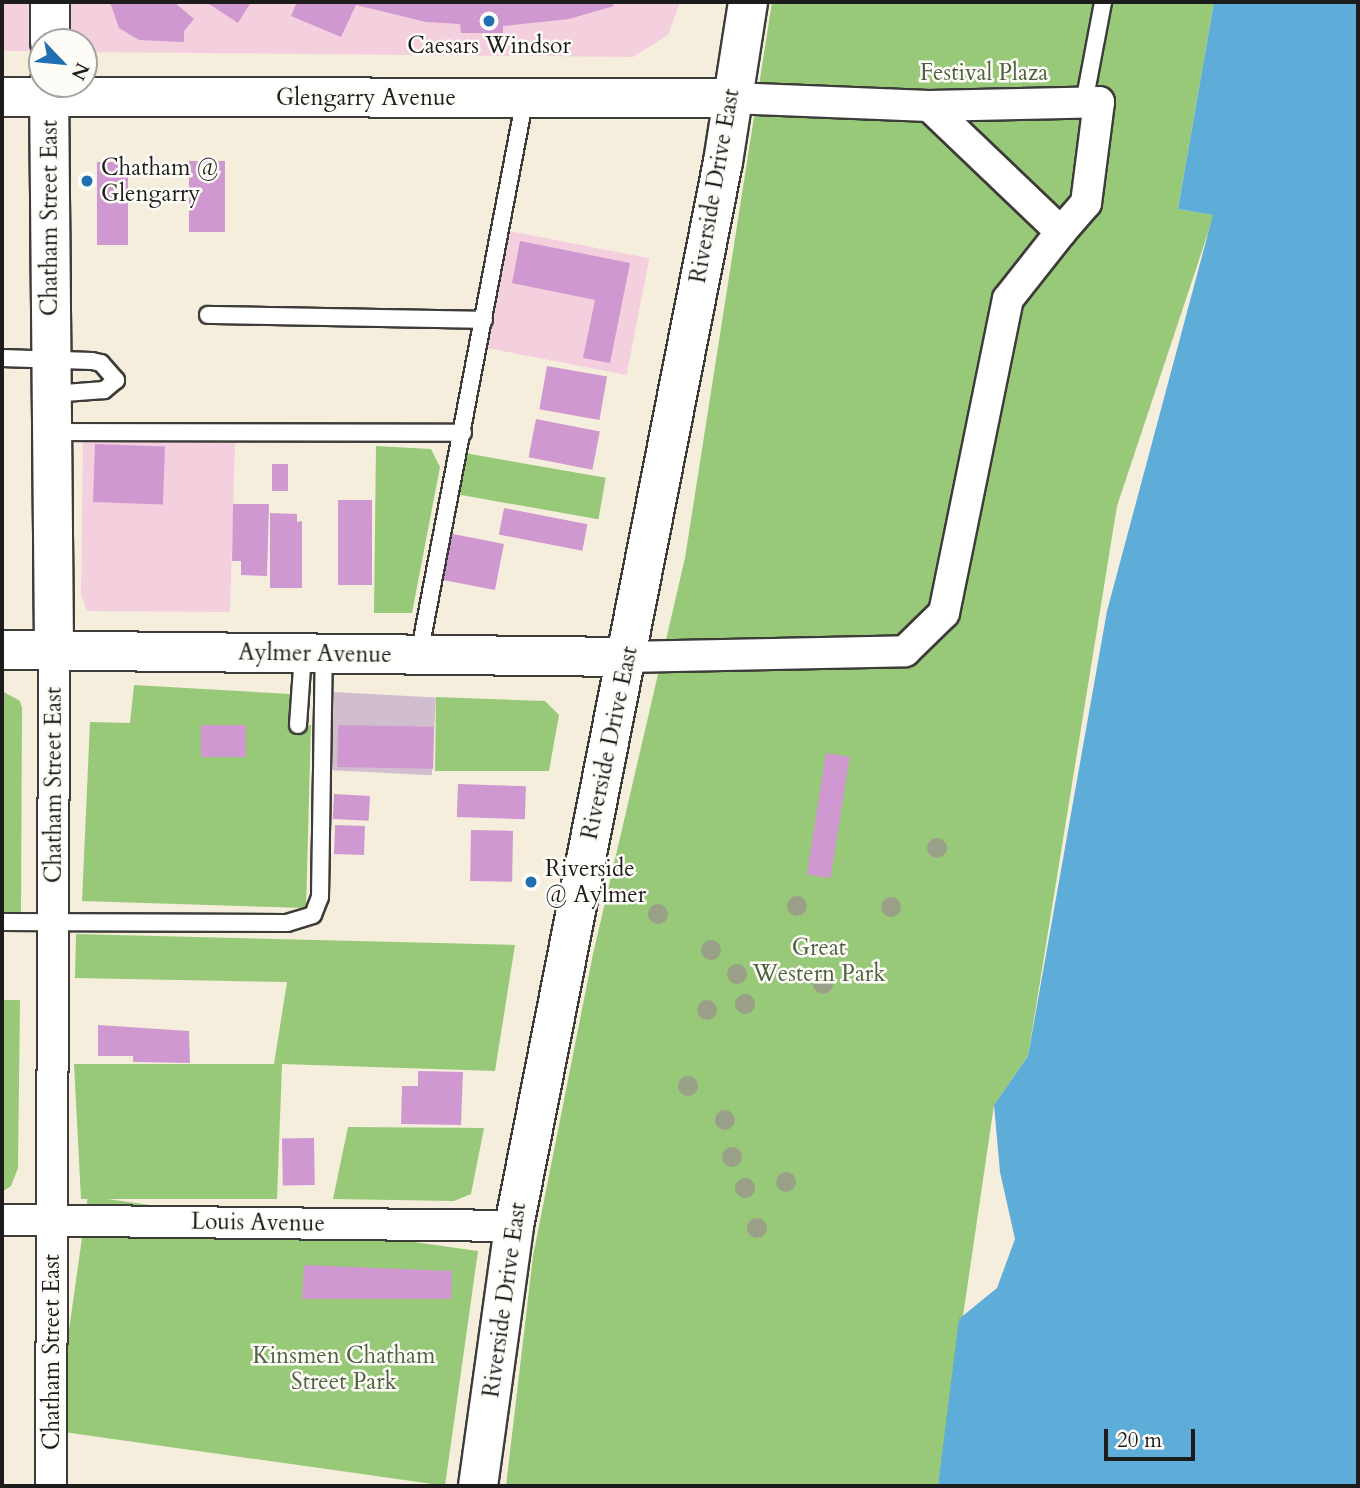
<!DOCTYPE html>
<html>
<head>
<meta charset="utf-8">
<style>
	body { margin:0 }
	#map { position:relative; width:1360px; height:1488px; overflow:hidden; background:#f6eedd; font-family:Cardo,serif }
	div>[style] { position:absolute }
	.built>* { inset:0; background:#f4cfde; transform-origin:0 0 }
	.industrial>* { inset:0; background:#d0bdce; transform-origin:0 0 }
	.green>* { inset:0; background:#98c979; transform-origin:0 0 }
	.water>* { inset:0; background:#5eacd8 }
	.building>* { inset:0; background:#cf98d0; transform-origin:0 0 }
	.roads { filter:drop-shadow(2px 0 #3d3c39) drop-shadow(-2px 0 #3d3c39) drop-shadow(0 2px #3d3c39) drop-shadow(0 -2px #3d3c39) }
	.lane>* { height:16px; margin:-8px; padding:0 8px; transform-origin:8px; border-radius:8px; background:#fff }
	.street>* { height:30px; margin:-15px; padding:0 15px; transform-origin:15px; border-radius:15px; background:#fff }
	.secondary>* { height:38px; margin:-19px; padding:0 19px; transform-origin:19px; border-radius:19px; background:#fff }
	.trees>* { width:20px; height:20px; margin:-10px; border-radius:50%; background:#9aa087 }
	.dots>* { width:19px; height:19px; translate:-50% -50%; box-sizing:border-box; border:4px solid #fdfcf7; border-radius:50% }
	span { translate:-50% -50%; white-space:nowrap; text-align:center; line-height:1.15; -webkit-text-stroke:5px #fdfcf7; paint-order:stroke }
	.poi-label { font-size:23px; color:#1c1c1c }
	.left { translate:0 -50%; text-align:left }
	.park-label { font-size:23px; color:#4e6141 }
	.street-label { font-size:23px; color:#1c1c1c }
	.frame { position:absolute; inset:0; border:4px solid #1c1c1c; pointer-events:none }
	.north { position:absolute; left:28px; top:28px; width:70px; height:70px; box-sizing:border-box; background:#fdfcf7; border:2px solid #a3a29f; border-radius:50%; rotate:116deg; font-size:19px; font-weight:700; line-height:28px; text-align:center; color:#1c1c1c }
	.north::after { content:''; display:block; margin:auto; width:24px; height:32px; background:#1f6fb2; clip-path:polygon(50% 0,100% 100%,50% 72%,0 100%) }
	.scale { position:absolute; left:1104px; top:1429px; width:91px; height:32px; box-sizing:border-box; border:4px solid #1c1c1c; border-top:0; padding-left:9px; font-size:21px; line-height:24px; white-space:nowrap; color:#1c1c1c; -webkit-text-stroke:5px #fdfcf7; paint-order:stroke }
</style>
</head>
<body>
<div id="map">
	<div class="built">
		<i style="clip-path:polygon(2px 2px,680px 2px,668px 35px,633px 57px,84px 52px,84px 42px,42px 42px,42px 51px,2px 51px)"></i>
		<i style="left:504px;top:230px;width:148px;height:119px;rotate:11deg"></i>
		<i style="clip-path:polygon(83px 439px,235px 443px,230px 612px,87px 611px,81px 594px)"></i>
	</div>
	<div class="industrial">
		<i style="left:332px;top:692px;width:104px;height:78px;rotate:3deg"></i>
	</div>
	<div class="green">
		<i style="clip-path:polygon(772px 2px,1214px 2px,1178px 209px,1214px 215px,1117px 506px,1028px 1056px,994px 1105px,938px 1486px,506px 1486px,533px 1256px,593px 954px,685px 558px)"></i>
		<i style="clip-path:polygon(376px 446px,431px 449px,440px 467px,412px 613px,374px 613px)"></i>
		<i style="left:459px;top:452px;width:149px;height:42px;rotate:10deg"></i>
		<i style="clip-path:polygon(134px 685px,291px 694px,289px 725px,311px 725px,306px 908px,82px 901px,90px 722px,130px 723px)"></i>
		<i style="clip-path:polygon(2px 691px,20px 701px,22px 708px,21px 913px,2px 913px)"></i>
		<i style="clip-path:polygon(436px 697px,545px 701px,559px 715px,549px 771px,435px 771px)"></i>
		<i style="clip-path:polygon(76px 934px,515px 945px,495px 1071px,282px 1064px,277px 1199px,81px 1199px,74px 1064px,274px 1064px,287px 982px,75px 978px)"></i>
		<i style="clip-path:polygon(2px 1000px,20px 1000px,18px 1168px,11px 1186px,2px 1192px)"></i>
		<i style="clip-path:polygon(348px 1127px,484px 1128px,471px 1194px,454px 1201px,333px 1199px)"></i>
		<i style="left:478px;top:1251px;width:237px;height:394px;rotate:98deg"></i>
	</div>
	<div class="water">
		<i style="clip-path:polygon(1214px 2px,1358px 2px,1358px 1486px,938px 1486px,959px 1319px,997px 1288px,1015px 1239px,1000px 1172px,994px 1105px,1028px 1056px,1107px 611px,1213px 215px,1178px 209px)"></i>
	</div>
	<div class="building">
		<i style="clip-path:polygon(110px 2px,174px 2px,194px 19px,184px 31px,184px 42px,139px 40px,119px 28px)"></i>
		<i style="clip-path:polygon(206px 2px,251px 2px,238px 23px)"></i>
		<i style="clip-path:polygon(297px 2px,612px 2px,614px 6px,569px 19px,503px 26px,503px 33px,461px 33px,460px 24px,426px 22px,356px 5px,341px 37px,291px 16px)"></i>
		<i style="left:189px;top:161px;width:36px;height:71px"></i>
		<i style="left:97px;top:162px;width:31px;height:83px"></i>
		<i style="clip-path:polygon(520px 241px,630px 263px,610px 363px,583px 358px,595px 300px,512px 283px)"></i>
		<i style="left:547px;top:366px;width:61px;height:44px;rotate:10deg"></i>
		<i style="left:536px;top:419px;width:65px;height:39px;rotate:11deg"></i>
		<i style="left:95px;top:444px;width:70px;height:58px;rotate:2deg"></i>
		<i style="left:272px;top:464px;width:16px;height:27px"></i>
		<i style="left:338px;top:500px;width:34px;height:85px"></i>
		<i style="clip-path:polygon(233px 504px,269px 504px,267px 576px,241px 575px,241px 561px,232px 561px)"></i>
		<i style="left:504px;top:508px;width:85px;height:27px;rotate:11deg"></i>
		<i style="clip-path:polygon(270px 513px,297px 514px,297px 522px,302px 521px,302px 588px,270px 588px)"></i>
		<i style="left:448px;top:533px;width:57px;height:47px;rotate:11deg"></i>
		<i style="left:201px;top:725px;width:45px;height:32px"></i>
		<i style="left:338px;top:725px;width:96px;height:42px;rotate:1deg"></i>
		<i style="left:826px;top:753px;width:24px;height:123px;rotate:9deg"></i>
		<i style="left:458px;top:784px;width:68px;height:33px;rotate:2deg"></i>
		<i style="left:334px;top:794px;width:36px;height:25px;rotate:3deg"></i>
		<i style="left:335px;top:825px;width:30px;height:29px;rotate:2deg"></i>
		<i style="left:471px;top:830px;width:42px;height:51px;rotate:1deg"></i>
		<i style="clip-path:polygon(98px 1025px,189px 1031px,190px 1063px,133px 1062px,133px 1056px,98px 1056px)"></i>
		<i style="clip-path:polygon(418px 1071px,463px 1072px,461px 1125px,401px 1124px,402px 1086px,418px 1086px)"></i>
		<i style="left:314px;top:1138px;width:47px;height:32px;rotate:89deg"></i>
		<i style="clip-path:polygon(304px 1265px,452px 1271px,451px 1299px,302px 1299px)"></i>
	</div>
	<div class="roads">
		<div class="lane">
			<i style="left:1084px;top:103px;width:103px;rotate:-79.3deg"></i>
			<i style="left:208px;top:315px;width:276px;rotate:1deg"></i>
			<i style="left:2px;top:358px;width:90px;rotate:1.9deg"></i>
			<i style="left:92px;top:361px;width:9px;rotate:13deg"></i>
			<i style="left:101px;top:363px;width:23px;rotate:49deg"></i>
			<i style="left:116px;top:380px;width:16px;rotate:140deg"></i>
			<i style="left:104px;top:390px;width:52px;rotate:175.6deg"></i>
			<i style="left:52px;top:432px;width:411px;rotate:0.1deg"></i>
			<i style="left:419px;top:655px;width:567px;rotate:-79.23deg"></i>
			<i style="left:298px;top:725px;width:71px;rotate:-86deg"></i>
			<i style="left:2px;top:922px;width:285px;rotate:0.2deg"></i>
			<i style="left:287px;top:923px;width:27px;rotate:-17deg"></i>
			<i style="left:313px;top:915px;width:19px;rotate:-69deg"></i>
			<i style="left:320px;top:897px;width:243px;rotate:-89.1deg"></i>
		</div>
		<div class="street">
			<i style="left:731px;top:98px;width:198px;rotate:2.3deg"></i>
			<i style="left:929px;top:106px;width:170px;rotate:-1.3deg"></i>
			<i style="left:1099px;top:102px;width:102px;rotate:97.3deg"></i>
			<i style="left:1086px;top:203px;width:38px;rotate:131deg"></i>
			<i style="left:628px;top:657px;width:277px;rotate:-1.2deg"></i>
			<i style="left:905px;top:651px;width:54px;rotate:-44.3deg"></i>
			<i style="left:944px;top:613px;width:320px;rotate:-78.5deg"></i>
			<i style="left:1008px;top:299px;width:85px;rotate:-51.7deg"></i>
			<i style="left:1061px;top:232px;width:182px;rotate:-136.3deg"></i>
			<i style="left:2px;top:1220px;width:512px;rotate:0.67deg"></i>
			<i style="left:51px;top:1486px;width:835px;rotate:-89.79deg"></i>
		</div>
		<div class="secondary">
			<i style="left:50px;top:42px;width:40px;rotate:-90deg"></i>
			<i style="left:49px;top:84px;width:567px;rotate:89.49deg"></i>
			<i style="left:2px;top:97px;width:729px;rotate:0.08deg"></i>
			<i style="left:2px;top:650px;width:626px;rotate:0.64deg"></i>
			<i style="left:478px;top:1486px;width:262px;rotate:-82.1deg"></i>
			<i style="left:514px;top:1226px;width:1084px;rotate:-78.89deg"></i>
			<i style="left:723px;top:162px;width:162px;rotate:-81.1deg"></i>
		</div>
	</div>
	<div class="trees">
		<i style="left:937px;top:848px"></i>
		<i style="left:797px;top:906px"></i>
		<i style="left:891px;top:907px"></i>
		<i style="left:658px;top:914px"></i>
		<i style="left:711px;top:950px"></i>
		<i style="left:737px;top:974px"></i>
		<i style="left:823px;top:984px"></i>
		<i style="left:745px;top:1004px"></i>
		<i style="left:707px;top:1010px"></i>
		<i style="left:688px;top:1086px"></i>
		<i style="left:725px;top:1120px"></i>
		<i style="left:732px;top:1157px"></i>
		<i style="left:786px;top:1182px"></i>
		<i style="left:745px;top:1188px"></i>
		<i style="left:757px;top:1228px"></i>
	</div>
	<div class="dots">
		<i style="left:489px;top:21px;background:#1f6fb2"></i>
		<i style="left:87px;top:181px;background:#1f6fb2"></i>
		<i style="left:531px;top:882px;background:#1f6fb2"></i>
	</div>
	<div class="poi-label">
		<span style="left:489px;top:46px">Caesars Windsor</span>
		<span class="left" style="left:101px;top:181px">Chatham @<br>Glengarry</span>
		<span class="left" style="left:545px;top:882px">Riverside<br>@ Aylmer</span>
	</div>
	<div class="park-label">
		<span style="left:984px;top:73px">Festival Plaza</span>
		<span style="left:819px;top:961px">Great<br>Western Park</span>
		<span style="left:344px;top:1369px">Kinsmen Chatham<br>Street Park</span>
	</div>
	<div class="street-label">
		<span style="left:366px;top:98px">Glengarry Avenue</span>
		<span style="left:715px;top:186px;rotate:-80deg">Riverside Drive East</span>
		<span style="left:50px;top:218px;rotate:-90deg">Chatham Street East</span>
		<span style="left:315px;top:654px;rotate:1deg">Aylmer Avenue</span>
		<span style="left:610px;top:743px;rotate:-78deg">Riverside Drive East</span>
		<span style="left:54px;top:785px;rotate:-90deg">Chatham Street East</span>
		<span style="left:258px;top:1223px;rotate:1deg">Louis Avenue</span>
		<span style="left:505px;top:1300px;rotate:-82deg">Riverside Drive East</span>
		<span style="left:52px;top:1352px;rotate:-90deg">Chatham Street East</span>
	</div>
	<div class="frame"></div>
	<div class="north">N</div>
	<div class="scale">20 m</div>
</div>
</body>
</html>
